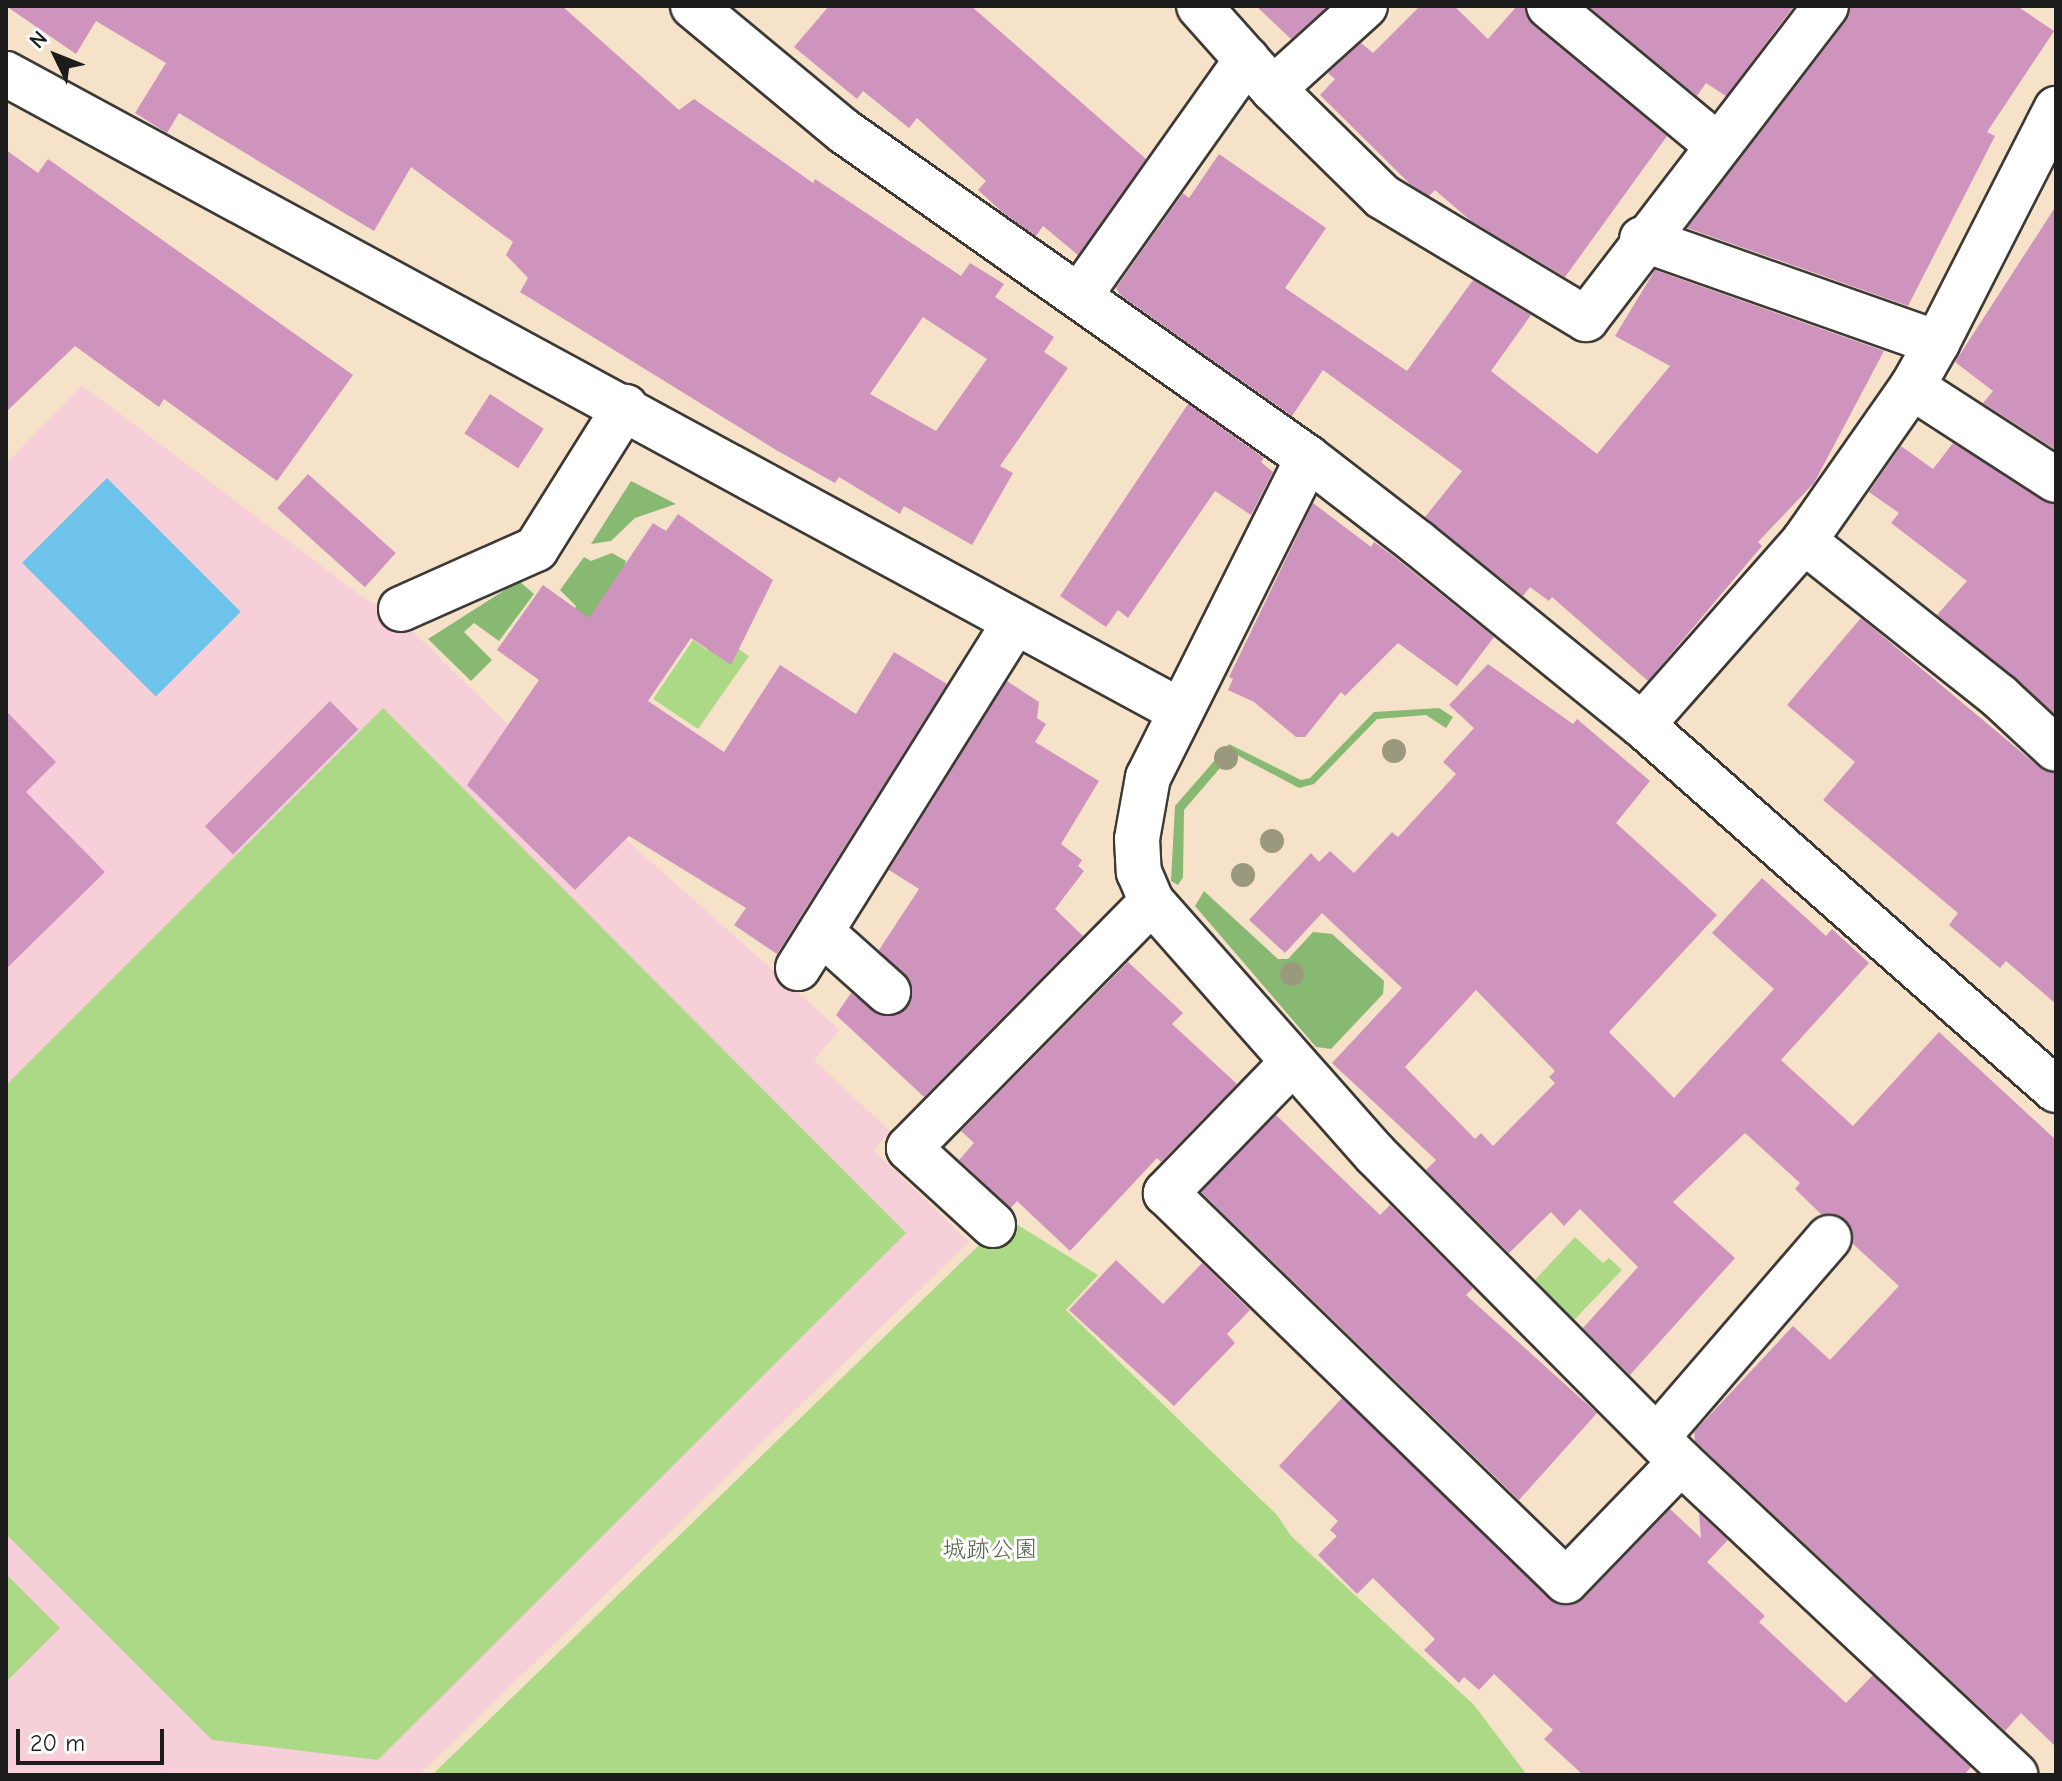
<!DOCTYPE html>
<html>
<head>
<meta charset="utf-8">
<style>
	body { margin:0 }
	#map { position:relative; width:2062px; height:1781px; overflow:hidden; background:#f6e2c9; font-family:"Comic Neue","Klee One",sans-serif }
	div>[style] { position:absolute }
	.built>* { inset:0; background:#f6cfd9 }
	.green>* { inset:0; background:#abd986 }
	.forest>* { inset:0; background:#88b973 }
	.water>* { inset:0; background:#6dc3ea; transform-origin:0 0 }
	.building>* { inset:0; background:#cf94bd; transform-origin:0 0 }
	.roads { filter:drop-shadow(2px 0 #3d3a36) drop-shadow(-2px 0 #3d3a36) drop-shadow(0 2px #3d3a36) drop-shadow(0 -2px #3d3a36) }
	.minor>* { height:44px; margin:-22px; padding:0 22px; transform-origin:22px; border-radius:22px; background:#fff }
	.trees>* { width:24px; height:24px; margin:-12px; border-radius:50%; background:#9a997e }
	span { translate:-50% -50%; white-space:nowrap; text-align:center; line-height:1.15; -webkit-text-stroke:6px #fff; paint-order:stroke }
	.park-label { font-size:24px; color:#4e5e41 }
	.frame { position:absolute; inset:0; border:8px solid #1c1c1c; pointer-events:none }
	.north { position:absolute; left:16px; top:16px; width:80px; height:80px; -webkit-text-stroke:6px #fff; paint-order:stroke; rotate:313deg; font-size:22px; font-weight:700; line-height:32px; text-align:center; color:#1c1c1c }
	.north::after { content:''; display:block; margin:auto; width:28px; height:36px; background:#1c1c1c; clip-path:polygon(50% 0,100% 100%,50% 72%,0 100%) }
	.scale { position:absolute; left:16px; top:1729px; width:148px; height:36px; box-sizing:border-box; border:4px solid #1c1c1c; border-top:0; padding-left:10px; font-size:24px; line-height:28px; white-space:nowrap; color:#1c1c1c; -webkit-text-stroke:6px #fff; paint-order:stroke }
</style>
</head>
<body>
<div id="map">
	<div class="built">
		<i style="clip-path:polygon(82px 385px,364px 598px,413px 626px,410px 629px,629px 842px,840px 1030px,814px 1060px,890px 1131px,874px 1150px,969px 1242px,419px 1775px,6px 1775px,6px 464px)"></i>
	</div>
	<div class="green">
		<i style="clip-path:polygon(718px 635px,749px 656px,698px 729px,653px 699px,693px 640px,707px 650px)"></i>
		<i style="clip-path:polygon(383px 708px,906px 1233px,378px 1760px,212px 1740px,6px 1534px,6px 1085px)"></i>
		<i style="clip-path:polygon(1007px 1218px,1098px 1275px,1066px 1310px,1277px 1515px,1291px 1536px,1474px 1705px,1527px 1775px,432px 1775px)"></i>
		<i style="clip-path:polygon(1575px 1237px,1603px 1263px,1609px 1258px,1622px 1270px,1574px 1320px,1533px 1282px)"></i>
		<i style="clip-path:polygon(6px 1574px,60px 1628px,6px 1682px)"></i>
	</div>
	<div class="forest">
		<i style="clip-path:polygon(631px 481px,676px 504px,635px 518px,611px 541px,591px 544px)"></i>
		<i style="clip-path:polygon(612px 553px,626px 561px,604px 630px,573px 612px,576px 606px,560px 590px,584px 557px,591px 561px)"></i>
		<i style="clip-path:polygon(519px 581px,534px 594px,499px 641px,474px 623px,464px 632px,492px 660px,471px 681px,428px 639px)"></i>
		<i style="clip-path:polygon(1439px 708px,1453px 717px,1446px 728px,1426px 715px,1377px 719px,1314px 784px,1299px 788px,1233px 753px,1184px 810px,1183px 877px,1178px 885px,1171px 881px,1175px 806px,1229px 744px,1301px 780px,1310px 778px,1374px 712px)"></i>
		<i style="clip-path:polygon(1204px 891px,1278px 959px,1288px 959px,1313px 932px,1332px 934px,1384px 981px,1383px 994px,1331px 1049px,1316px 1047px,1195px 906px)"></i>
	</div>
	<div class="water">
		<i style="left:107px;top:478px;width:189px;height:120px;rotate:45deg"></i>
	</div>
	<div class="building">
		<i style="clip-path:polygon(evenodd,6px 6px,562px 6px,679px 110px,694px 99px,813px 183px,815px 179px,961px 276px,970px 263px,1004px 284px,995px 297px,1054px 337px,1044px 352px,1068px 368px,1000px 466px,1013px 473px,972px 545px,904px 506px,900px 514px,839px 477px,835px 483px,776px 450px,520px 292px,528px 278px,506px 255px,513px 242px,411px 167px,374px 231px,179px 113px,167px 133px,135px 113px,166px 63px,96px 21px,76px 54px,6px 6px,923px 317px,987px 359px,936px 431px,870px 394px,923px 317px)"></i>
		<i style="clip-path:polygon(829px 6px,971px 6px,1146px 159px,1078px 255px,1043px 226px,1036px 236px,1002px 212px,978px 190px,986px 181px,917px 118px,909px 128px,863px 91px,857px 99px,794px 47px)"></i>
		<i style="clip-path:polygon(1256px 6px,1322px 6px,1325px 9px,1291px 39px)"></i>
		<i style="clip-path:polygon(1420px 6px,1454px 6px,1488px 39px,1517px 6px,1525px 6px,1533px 25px,1667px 136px,1565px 277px,1471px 221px,1435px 190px,1429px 196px,1410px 184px,1320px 95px,1335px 79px,1328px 73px,1361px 43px,1373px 53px)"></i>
		<i style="clip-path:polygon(1588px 6px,1794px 6px,1726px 96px,1706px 83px,1697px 96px)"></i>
		<i style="clip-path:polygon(1850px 6px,2017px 6px,2054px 31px,1987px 132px,1995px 136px,1908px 306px,1687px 228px,1846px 21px)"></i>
		<i style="clip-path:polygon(6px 150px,38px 173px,48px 159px,353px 375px,277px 481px,164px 399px,159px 407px,75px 346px,6px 412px)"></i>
		<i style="clip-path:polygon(1219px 154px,1326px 228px,1285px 288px,1407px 371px,1473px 280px,1531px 315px,1491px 371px,1597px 454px,1670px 366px,1615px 336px,1655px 270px,1884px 351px,1814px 483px,1758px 542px,1762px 546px,1648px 681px,1552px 597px,1549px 601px,1530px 587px,1523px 596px,1425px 517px,1462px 471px,1323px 370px,1292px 416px,1120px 295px,1116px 288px,1183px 193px,1189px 198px)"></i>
		<i style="clip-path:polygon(2056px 206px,2056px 450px,1983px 403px,1993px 391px,1955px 362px)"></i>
		<i style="left:490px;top:394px;width:64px;height:47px;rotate:33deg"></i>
		<i style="clip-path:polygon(1188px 404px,1264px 458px,1261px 462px,1273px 472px,1251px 515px,1215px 491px,1128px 618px,1118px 610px,1106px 627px,1060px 596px)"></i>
		<i style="clip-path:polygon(1953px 443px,2056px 505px,2056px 715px,1937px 615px,1967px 581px,1891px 523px,1899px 513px,1869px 492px,1901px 446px,1933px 469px)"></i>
		<i style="left:308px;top:474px;width:118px;height:46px;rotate:42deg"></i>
		<i style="clip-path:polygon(1313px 503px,1371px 547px,1374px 542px,1392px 555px,1494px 637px,1457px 686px,1398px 643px,1345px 696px,1341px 692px,1305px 737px,1296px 737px,1254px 702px,1228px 690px,1233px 679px,1229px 677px)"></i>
		<i style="clip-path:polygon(678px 514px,773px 580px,731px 665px,691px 638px,648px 701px,724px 752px,780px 665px,856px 714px,894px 652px,947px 684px,777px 954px,734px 925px,746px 908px,629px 836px,575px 890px,467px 785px,539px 680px,497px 650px,543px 585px,589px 618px,653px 523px,666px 531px)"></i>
		<i style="clip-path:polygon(1861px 618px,2039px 767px,2056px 773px,2056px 1004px,2006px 961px,2000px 968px,1949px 925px,1958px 913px,1823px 800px,1855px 762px,1787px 705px)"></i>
		<i style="clip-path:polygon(evenodd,1488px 664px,1573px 724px,1577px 719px,1650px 781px,1616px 823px,1717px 915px,1609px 1032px,1674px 1098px,1774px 989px,1712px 933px,1762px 878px,1826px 936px,1832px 929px,1869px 963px,1781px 1060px,1853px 1126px,1939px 1032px,2056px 1140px,2056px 1747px,2021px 1713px,2005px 1731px,1695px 1441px,1694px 1432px,1793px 1326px,1830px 1360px,1899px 1286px,1853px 1244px,1846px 1220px,1821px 1214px,1795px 1189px,1800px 1183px,1745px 1133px,1673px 1202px,1735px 1258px,1630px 1375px,1583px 1328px,1638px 1267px,1580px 1209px,1564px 1226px,1551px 1212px,1509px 1253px,1426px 1170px,1436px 1160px,1332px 1063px,1402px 988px,1322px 913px,1285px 953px,1249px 920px,1311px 853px,1319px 862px,1330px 851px,1354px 873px,1392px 832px,1398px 837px,1456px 774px,1443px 762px,1474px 728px,1449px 705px,1488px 664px,1476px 990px,1555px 1071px,1549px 1077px,1555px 1083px,1493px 1146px,1481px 1133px,1475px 1139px,1405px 1067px,1476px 990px)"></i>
		<i style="clip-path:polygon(1007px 681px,1039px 702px,1037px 718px,1046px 724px,1035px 742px,1099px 781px,1061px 844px,1082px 860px,1078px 866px,1084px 871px,1055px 909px,1083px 936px,924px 1097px,836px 1015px,851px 993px,882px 1016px,907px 1008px,911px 984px,879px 950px,919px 889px,889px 870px)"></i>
		<i style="left:330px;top:701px;width:40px;height:177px;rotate:45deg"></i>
		<i style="clip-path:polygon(6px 711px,56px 762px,26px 792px,105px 872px,6px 969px)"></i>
		<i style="clip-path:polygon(1128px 962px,1183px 1013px,1172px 1024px,1237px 1084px,1161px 1162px,1157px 1158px,1070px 1251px,1017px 1201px,1011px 1208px,959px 1160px,974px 1143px,961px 1131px)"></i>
		<i style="clip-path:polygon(1276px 1115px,1380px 1215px,1390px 1205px,1473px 1288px,1466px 1295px,1597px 1413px,1519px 1500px,1201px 1192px)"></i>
		<i style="clip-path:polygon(1116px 1260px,1163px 1304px,1202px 1263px,1250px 1310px,1227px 1334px,1235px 1343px,1174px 1406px,1069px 1310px)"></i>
		<i style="clip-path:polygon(1342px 1398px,1559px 1605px,1584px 1598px,1670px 1509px,1701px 1538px,1699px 1513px,1728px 1540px,1707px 1562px,1765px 1616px,1759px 1622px,1846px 1703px,1873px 1675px,1971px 1767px,1964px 1775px,1583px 1775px,1544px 1739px,1553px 1730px,1494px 1674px,1479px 1690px,1464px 1677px,1459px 1683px,1424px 1650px,1435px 1639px,1373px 1578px,1357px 1594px,1318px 1555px,1337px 1536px,1330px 1530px,1338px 1521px,1279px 1466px)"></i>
	</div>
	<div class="roads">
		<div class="minor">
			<i style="left:693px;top:6px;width:197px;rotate:39.7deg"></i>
			<i style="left:845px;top:132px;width:566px;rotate:35.15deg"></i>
			<i style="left:1308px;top:458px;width:139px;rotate:37.7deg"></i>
			<i style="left:1418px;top:543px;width:289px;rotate:39.1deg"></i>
			<i style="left:1642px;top:725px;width:552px;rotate:41.4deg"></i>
			<i style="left:1199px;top:6px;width:111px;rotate:48.3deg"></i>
			<i style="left:1273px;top:89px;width:154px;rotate:44.5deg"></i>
			<i style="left:1383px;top:197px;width:237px;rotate:31deg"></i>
			<i style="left:1586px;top:319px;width:394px;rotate:-52.5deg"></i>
			<i style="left:1549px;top:6px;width:218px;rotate:39.6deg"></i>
			<i style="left:6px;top:74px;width:1336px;rotate:28.48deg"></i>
			<i style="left:1273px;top:89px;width:124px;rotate:-42.1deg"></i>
			<i style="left:1642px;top:239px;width:313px;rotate:19.4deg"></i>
			<i style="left:1937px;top:343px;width:263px;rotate:-63deg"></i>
			<i style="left:1080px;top:295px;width:289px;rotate:-54.7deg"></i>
			<i style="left:1912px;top:387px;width:171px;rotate:32.9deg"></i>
			<i style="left:1308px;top:458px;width:357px;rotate:116.6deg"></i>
			<i style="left:1148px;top:777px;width:63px;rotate:100.1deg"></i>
			<i style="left:1137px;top:839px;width:33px;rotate:87deg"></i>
			<i style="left:1139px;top:872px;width:33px;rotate:67deg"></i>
			<i style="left:1152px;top:902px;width:337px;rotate:48.5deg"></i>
			<i style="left:1375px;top:1154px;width:434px;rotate:45.2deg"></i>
			<i style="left:1681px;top:1462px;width:458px;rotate:43.1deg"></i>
			<i style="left:1804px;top:541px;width:251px;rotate:38.5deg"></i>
			<i style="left:2000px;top:697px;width:76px;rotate:42.9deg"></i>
			<i style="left:401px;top:609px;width:148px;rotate:-24deg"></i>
			<i style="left:536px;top:549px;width:168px;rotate:-57.9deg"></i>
			<i style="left:1642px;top:725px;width:245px;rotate:-48.6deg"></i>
			<i style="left:1804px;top:541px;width:188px;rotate:-55deg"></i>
			<i style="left:1912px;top:387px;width:51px;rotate:-60.4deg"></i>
			<i style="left:821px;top:932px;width:90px;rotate:41.8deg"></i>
			<i style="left:798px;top:968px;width:408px;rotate:-57.9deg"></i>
			<i style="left:1291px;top:1064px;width:180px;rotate:134.1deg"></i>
			<i style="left:1166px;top:1193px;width:557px;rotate:44.13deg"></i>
			<i style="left:1566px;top:1581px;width:165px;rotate:-46deg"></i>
			<i style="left:993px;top:1225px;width:114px;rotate:-137.5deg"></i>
			<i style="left:909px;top:1148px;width:346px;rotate:-45.4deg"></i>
			<i style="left:1657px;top:1437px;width:263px;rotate:-49.2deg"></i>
		</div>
	</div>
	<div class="trees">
		<i style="left:1394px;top:751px"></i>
		<i style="left:1226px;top:758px"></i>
		<i style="left:1272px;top:841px"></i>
		<i style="left:1243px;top:875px"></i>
		<i style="left:1292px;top:974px"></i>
	</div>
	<div class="park-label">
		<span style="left:990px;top:1550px">城跡公園</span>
	</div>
	<div class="frame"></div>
	<div class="north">N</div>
	<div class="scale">20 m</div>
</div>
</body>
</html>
